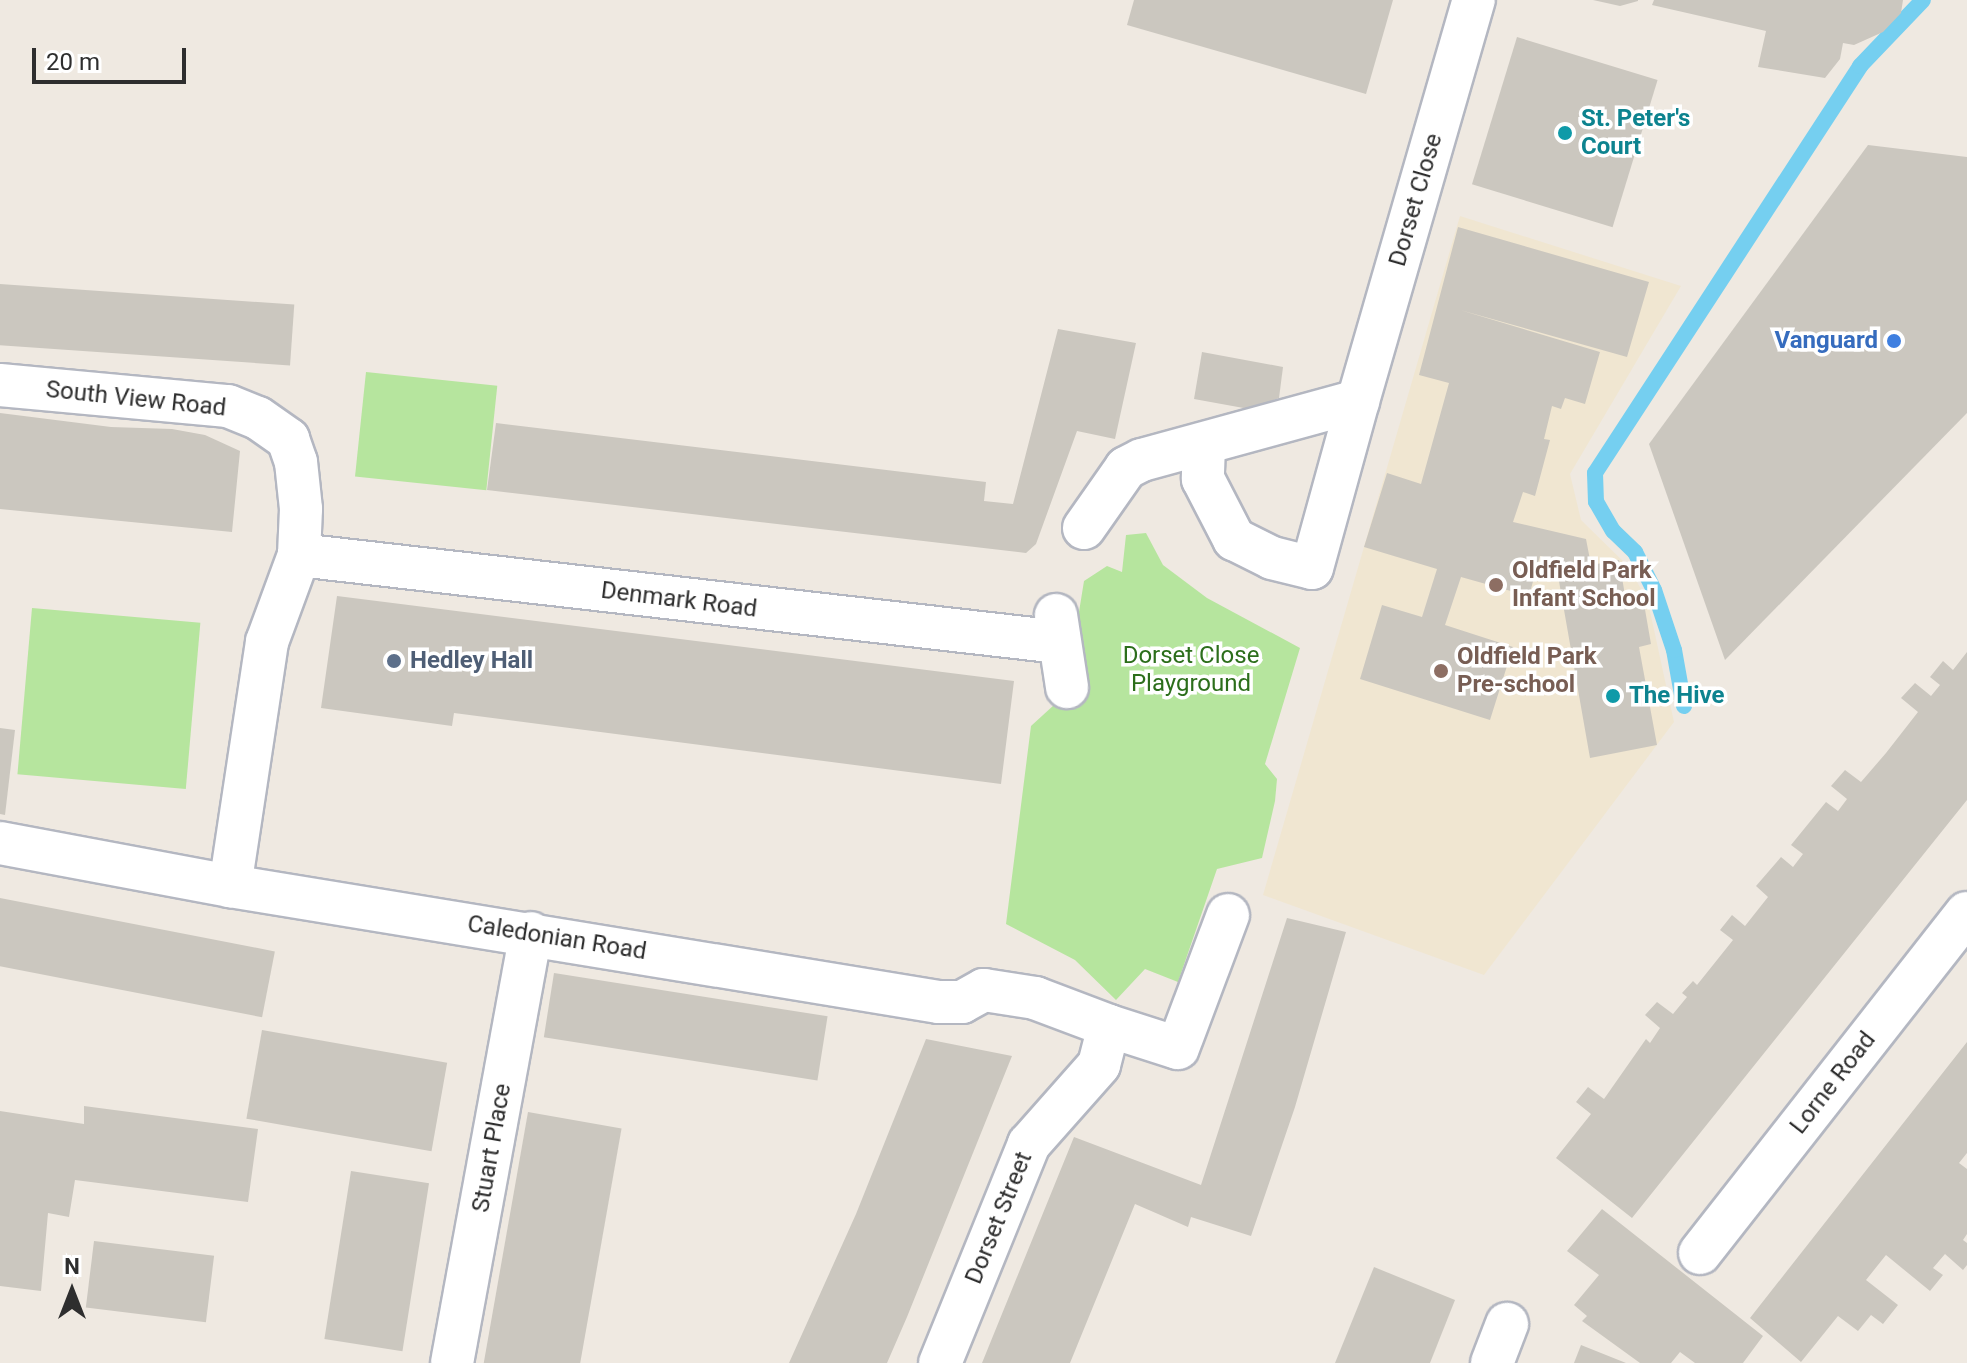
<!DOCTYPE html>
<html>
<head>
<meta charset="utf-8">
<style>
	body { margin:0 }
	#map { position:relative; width:1967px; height:1363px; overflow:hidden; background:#efe9e1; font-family:Roboto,sans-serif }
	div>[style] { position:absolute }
	.education>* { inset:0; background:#f0e6d1 }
	.green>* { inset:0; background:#b6e59e; transform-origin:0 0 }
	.stream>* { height:16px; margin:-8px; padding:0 8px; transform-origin:8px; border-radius:8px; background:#75cff0 }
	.building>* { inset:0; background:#cbc7bf; transform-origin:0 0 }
	.roads { filter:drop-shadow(2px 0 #b4b7c1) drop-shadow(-2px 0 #b4b7c1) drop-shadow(0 2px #b4b7c1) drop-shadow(0 -2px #b4b7c1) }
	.street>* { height:42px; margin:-21px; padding:0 21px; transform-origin:21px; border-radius:21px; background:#fff }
	.dots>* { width:22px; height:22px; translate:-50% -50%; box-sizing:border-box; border:4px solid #fff; border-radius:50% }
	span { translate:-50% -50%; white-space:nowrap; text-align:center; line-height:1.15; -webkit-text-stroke:7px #fff; paint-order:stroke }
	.culture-label { font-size:24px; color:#0d838f; font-weight:700 }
	.left { translate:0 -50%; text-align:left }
	.street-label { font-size:24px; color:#2e2e2e }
	.shop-label { font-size:24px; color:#366cbe; font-weight:700 }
	.right { translate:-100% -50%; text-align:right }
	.education-label { font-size:24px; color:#785e54; font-weight:700 }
	.park-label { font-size:24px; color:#2c6e1b }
	.service-label { font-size:24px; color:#4e5e75; font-weight:700 }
	.north { position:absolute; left:32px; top:1251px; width:80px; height:80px; -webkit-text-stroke:6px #fff; paint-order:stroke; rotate:0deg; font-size:22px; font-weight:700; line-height:32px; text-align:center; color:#2e2e2e }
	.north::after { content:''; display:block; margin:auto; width:28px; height:36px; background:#2e2e2e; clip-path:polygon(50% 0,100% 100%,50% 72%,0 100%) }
	.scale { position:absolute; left:32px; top:48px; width:154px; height:36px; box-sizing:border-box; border:4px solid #2e2e2e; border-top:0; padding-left:10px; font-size:24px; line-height:28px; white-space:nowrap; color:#2e2e2e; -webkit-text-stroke:6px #fff; paint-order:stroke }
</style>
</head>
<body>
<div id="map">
	<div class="education">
		<i style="clip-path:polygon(1460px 216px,1681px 286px,1570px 474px,1581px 520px,1629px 567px,1648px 602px,1674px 722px,1484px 975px,1263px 895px)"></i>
	</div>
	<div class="green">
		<i style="left:366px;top:372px;width:132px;height:105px;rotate:6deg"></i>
		<i style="clip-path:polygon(1146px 533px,1163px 565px,1207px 598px,1300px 648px,1265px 764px,1277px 779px,1275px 801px,1262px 858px,1217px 869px,1178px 982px,1145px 969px,1116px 1000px,1075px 960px,1006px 924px,1031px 726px,1066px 694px,1086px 688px,1078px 618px,1084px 581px,1107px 566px,1122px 572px,1126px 535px)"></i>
		<i style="left:32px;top:608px;width:169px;height:167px;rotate:5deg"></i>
	</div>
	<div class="stream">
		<i style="left:1684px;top:706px;width:57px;rotate:-100.1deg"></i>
		<i style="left:1674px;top:650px;width:63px;rotate:-108.4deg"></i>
		<i style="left:1654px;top:590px;width:42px;rotate:-116.6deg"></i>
		<i style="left:1635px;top:552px;width:30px;rotate:-136deg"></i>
		<i style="left:1613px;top:531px;width:34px;rotate:-120deg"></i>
		<i style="left:1596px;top:502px;width:29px;rotate:-92deg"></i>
		<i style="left:1595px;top:473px;width:486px;rotate:-56.9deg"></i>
		<i style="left:1860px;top:66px;width:91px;rotate:-46.3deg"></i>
	</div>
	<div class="building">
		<i style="clip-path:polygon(1134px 0,1393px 0,1366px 94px,1127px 25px)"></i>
		<i style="clip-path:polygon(1593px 0,1638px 0,1638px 1px,1620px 6px)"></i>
		<i style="clip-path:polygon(1654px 0,1903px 0,1901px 13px,1883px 32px,1854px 45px,1843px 43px,1840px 59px,1825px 78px,1758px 67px,1766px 31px,1652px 5px)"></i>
		<i style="left:1517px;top:37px;width:147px;height:154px;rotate:17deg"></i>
		<i style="clip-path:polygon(1868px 145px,1967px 157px,1967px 413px,1725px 660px,1649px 444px)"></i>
		<i style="clip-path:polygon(1458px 227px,1649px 282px,1627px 357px,1460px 310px,1600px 352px,1585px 404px,1565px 398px,1561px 409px,1552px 406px,1544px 439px,1550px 440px,1535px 496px,1523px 492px,1513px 522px,1586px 539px,1591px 565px,1619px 560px,1626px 601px,1643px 598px,1651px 644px,1639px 647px,1657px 745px,1590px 758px,1557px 570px,1577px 566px,1540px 556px,1529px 596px,1461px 577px,1445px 625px,1513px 647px,1490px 720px,1360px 679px,1382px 605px,1422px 617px,1437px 569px,1364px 547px,1387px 473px,1421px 484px,1449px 383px,1419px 375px)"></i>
		<i style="left:0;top:284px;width:295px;height:61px;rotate:4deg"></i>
		<i style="clip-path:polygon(1058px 329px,1136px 343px,1115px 439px,1077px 431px,1036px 544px,1026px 553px,487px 490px,496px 423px,986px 482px,984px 501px,1013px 504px)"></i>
		<i style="clip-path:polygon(1202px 352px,1283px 367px,1279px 398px,1249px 409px,1194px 399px)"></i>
		<i style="clip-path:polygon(0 413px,111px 427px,172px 429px,205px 435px,240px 451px,232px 532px,0 509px)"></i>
		<i style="clip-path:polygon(337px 596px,1014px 681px,1001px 784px,454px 713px,452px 726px,321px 708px)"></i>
		<i style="clip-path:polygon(1967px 652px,1967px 800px,1632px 1218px,1556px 1158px,1591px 1114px,1576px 1102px,1588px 1087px,1604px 1099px,1646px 1039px,1650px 1043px,1660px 1028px,1645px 1015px,1657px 1002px,1673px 1014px,1687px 997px,1682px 993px,1693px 981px,1697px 985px,1733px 940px,1720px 930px,1732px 915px,1745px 926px,1768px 897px,1756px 886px,1781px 857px,1793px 867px,1803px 854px,1791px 845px,1826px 802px,1838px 811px,1847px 799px,1831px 786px,1845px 770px,1861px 782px,1886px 753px,1918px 712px,1901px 698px,1915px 683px,1931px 696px,1940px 685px,1930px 677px,1943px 661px,1953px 670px)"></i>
		<i style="clip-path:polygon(0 728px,15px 730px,5px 815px,0 814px)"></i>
		<i style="left:0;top:898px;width:280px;height:67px;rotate:11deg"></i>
		<i style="clip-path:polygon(1287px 918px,1346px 932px,1295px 1107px,1251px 1236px,1191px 1217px,1188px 1227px,1135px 1204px,1070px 1363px,982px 1363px,1074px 1137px,1201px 1185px)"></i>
		<i style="left:554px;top:973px;width:277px;height:65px;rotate:9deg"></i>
		<i style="left:262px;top:1030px;width:188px;height:90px;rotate:10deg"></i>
		<i style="clip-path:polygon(926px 1039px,1012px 1056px,907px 1317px,887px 1363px,789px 1363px,856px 1214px)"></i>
		<i style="clip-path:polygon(1967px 1042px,1967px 1153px,1959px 1163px,1967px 1169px,1967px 1234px,1963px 1240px,1967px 1243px,1967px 1265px,1963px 1270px,1945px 1254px,1933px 1268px,1943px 1275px,1930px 1291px,1886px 1255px,1866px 1280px,1898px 1305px,1883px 1324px,1871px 1315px,1858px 1331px,1838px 1316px,1801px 1362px,1750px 1318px)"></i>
		<i style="clip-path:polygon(84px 1106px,258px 1129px,248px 1202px,75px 1180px,69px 1217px,48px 1213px,41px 1291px,0 1286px,0 1111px,84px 1124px)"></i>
		<i style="left:528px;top:1112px;width:95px;height:255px;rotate:10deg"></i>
		<i style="left:351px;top:1171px;width:79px;height:170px;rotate:9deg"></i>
		<i style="clip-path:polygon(1602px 1209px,1763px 1336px,1743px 1363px,1695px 1363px,1680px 1352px,1671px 1363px,1640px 1363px,1582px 1321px,1587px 1316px,1574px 1305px,1599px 1275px,1567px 1251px)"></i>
		<i style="left:94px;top:1241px;width:121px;height:67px;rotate:7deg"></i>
		<i style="clip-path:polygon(1374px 1267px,1455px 1300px,1430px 1363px,1335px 1363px)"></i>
		<i style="clip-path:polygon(1581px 1345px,1626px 1363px,1574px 1363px)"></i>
	</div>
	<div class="roads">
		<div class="street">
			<i style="left:0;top:385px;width:229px;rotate:5.3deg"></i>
			<i style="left:228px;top:406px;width:32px;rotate:22deg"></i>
			<i style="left:258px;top:418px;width:37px;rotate:35deg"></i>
			<i style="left:288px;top:439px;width:24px;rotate:71deg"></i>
			<i style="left:296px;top:462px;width:47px;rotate:83.9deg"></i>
			<i style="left:301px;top:509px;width:46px;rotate:92.5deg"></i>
			<i style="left:299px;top:555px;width:93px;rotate:110.2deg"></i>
			<i style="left:267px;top:642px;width:247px;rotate:98.6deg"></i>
			<i style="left:1204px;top:444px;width:35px;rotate:92deg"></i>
			<i style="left:1203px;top:479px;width:68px;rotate:62.7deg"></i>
			<i style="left:1234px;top:539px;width:42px;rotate:26.6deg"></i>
			<i style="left:1272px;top:558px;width:41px;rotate:14deg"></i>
			<i style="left:1312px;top:568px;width:173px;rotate:-74.6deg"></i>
			<i style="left:1084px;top:528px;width:73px;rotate:-55deg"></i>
			<i style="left:1126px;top:468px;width:18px;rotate:-27deg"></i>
			<i style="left:1142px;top:460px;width:224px;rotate:-15.3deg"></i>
			<i style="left:1358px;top:401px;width:417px;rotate:-73.9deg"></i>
			<i style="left:299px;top:555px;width:765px;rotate:6.53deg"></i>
			<i style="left:1056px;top:615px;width:73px;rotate:81.3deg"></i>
			<i style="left:0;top:843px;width:234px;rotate:10.6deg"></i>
			<i style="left:230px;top:886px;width:718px;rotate:9.29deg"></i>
			<i style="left:939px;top:1002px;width:23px"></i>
			<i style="left:962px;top:1002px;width:25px;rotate:-29deg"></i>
			<i style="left:984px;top:990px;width:52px;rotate:8.9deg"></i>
			<i style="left:1035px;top:998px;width:79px;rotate:20.7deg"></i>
			<i style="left:1109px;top:1026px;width:40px;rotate:104.4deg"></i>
			<i style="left:1099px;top:1065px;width:106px;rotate:131.5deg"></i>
			<i style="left:1029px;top:1144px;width:236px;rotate:112.1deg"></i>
			<i style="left:1109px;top:1026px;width:72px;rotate:17.7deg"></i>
			<i style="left:1178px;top:1048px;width:142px;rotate:-69.4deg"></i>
			<i style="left:1700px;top:1253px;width:432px;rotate:-51.9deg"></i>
			<i style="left:452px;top:1363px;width:437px;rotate:-79.6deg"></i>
			<i style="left:1492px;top:1363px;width:42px;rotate:-69deg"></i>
		</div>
	</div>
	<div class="dots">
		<i style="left:1565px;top:133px;background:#0f9aa8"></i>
		<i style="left:1894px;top:341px;background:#3f7fe0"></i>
		<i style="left:1496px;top:585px;background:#8d6e63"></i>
		<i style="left:394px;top:661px;background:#5c6f8a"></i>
		<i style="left:1441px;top:671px;background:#8d6e63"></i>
		<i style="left:1613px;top:696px;background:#0f9aa8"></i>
	</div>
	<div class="culture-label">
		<span class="left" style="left:1581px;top:133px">St. Peter's<br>Court</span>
		<span class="left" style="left:1629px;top:696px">The Hive</span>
	</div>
	<div class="street-label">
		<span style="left:1416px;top:200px;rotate:-74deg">Dorset Close</span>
		<span style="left:136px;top:399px;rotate:6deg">South View Road</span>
		<span style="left:679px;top:600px;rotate:7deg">Denmark Road</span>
		<span style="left:557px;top:938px;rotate:9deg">Caledonian Road</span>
		<span style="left:1833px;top:1083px;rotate:-52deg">Lorne Road</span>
		<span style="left:492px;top:1148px;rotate:-80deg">Stuart Place</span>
		<span style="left:999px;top:1218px;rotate:-68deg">Dorset Street</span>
	</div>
	<div class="shop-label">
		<span class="right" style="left:1878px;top:341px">Vanguard</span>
	</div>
	<div class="education-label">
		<span class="left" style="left:1512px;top:585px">Oldfield Park<br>Infant School</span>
		<span class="left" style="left:1457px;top:671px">Oldfield Park<br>Pre-school</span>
	</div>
	<div class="park-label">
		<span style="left:1191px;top:670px">Dorset Close<br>Playground</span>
	</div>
	<div class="service-label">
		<span class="left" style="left:410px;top:661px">Hedley Hall</span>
	</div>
	<div class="north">N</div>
	<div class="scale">20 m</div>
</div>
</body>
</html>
